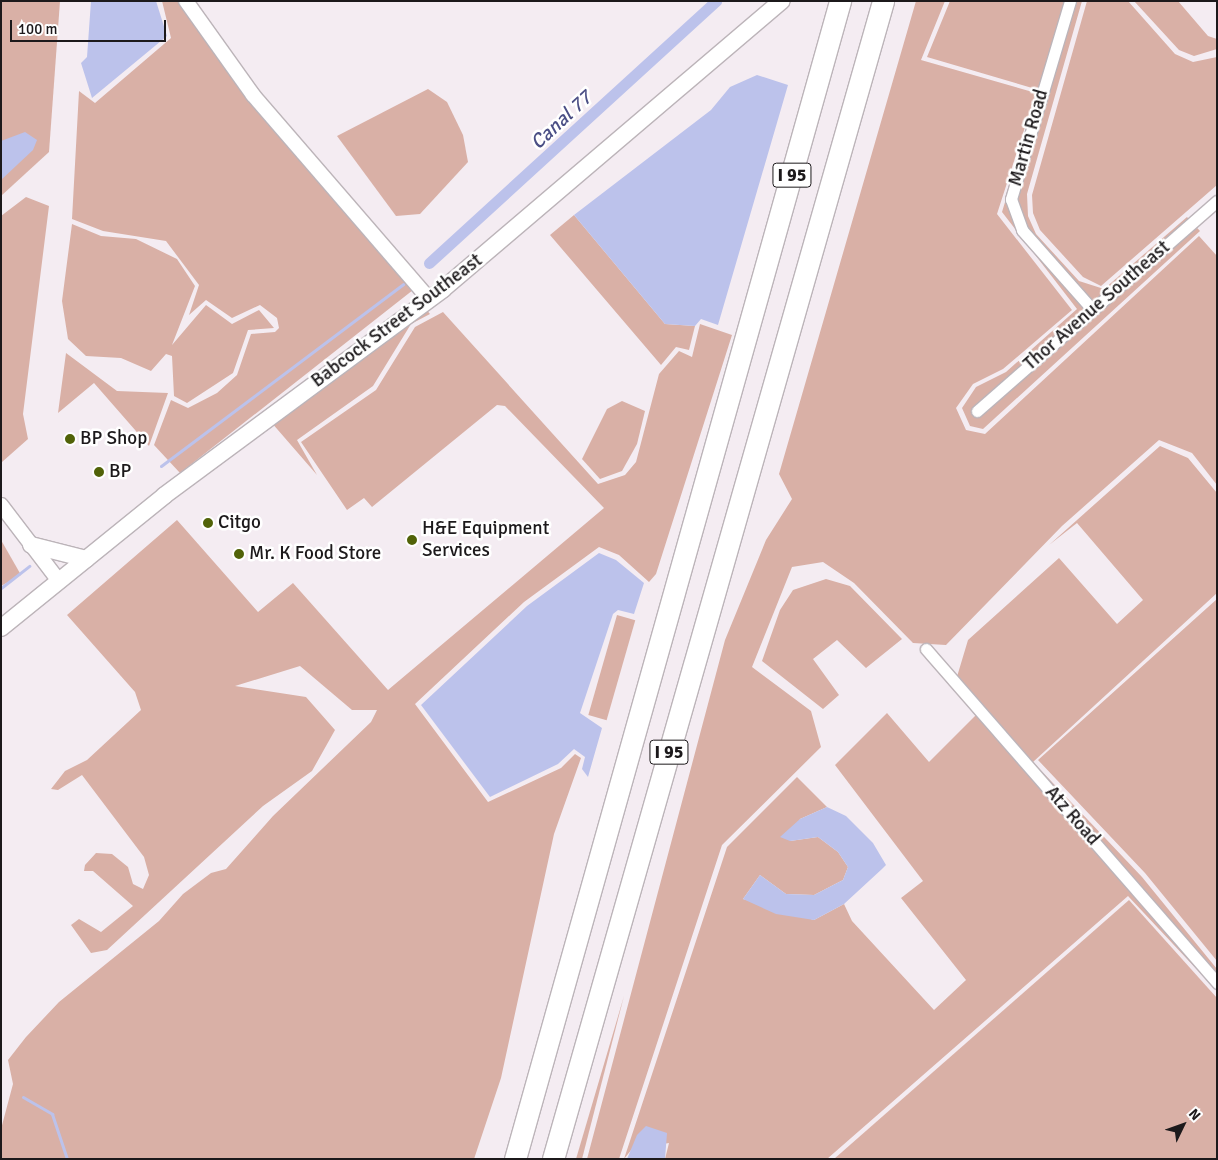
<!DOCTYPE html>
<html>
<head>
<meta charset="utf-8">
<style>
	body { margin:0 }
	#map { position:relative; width:1218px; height:1160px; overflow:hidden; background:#f4ecf2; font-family:Signika,sans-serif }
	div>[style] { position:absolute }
	.green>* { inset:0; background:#d9b0a6; transform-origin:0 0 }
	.water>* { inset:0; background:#bcc2eb }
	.stream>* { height:3px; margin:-1.5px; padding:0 1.5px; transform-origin:1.5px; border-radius:1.5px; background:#bcc2eb }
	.canal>* { height:11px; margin:-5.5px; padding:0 5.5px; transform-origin:5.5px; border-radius:5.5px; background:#bcc2eb }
	.roads { filter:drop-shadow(1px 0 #bcb4b9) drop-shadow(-1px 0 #bcb4b9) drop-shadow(0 1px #bcb4b9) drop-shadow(0 -1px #bcb4b9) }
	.minor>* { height:11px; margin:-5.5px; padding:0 5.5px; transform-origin:5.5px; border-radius:5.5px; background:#fff }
	.tertiary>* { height:14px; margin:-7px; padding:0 7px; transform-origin:7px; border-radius:7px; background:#fff }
	.secondary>* { height:16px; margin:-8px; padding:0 8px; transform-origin:8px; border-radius:8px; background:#fff }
	.motorway>* { height:21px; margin:-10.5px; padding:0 10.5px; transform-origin:10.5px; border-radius:10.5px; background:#fff }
	.dots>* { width:14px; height:14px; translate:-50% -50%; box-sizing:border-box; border:2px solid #fff; border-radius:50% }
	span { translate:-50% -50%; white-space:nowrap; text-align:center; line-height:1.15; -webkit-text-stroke:5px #fff; paint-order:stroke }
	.shield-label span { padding:1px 4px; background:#fff; border:1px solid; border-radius:4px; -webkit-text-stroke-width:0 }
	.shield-label { font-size:18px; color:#1c191b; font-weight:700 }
	.street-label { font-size:19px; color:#1c191b }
	.poi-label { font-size:19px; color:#1c191b }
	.left { translate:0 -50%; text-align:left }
	.water-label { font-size:20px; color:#4b4f85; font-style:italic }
	.frame { position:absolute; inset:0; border:2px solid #1c191b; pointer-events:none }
	.north { position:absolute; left:1158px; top:1100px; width:50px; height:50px; -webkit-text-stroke:4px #fff; paint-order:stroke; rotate:48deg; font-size:14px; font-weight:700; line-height:20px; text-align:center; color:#1c191b }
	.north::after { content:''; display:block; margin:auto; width:18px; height:22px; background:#1c191b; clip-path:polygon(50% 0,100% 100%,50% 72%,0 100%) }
	.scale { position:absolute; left:10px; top:20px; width:156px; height:22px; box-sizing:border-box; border:2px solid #1c191b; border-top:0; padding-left:6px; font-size:15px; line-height:18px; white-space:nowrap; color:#1c191b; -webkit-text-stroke:4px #fff; paint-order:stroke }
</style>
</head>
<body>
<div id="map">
	<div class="green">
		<i style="clip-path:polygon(1px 1px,60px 1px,49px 152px,1px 196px)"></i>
		<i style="clip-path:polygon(162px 1px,179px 1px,248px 99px,413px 290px,180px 473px,154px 445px,171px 400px,188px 408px,217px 393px,237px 375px,251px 334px,275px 332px,279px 328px,277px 318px,260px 305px,232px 318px,206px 300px,189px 315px,199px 285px,166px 241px,103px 231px,72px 219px,79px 91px,95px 103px,171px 38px)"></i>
		<i style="clip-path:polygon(916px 1px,945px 1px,921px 60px,1036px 93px,997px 214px,1072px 310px,1003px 369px,973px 384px,956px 408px,966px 430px,985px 434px,1199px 236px,1217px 256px,1217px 485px,1192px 453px,1159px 440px,1062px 526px,946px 645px,913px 643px,854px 583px,823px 562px,792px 567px,752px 667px,811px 711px,821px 747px,722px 845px,619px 1159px,587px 1159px,725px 640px,766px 540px,792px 499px,779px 474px)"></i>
		<i style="clip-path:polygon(950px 1px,1082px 1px,1027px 194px,1028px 216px,1036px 234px,1079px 281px,1104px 289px,1187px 217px,1200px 231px,983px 429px,970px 426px,962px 408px,976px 387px,1006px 372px,1077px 309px,1002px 212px,1039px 90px,927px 57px)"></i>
		<i style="clip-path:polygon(1087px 1px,1128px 1px,1175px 54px,1193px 62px,1217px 57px,1217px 185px,1101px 286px,1083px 277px,1040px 230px,1033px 213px,1032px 195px)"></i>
		<i style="clip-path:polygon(1134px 1px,1178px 1px,1208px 36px,1217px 39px,1217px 49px,1194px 56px,1179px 50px)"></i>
		<i style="clip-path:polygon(428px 89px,447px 102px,463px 135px,468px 162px,420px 214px,396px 216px,337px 136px)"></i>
		<i style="clip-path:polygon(26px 197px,49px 206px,23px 414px,28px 439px,2px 462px,1px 216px)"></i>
		<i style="clip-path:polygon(574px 215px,665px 324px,695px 326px,689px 350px,676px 347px,661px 365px,550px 235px)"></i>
		<i style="clip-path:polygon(72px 224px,101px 236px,136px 239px,177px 259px,195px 286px,172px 345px,206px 305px,232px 324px,259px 310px,274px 328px,248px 330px,233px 373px,187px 403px,174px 396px,172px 356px,166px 354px,151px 371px,121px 358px,86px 356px,68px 339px,62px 301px)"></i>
		<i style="clip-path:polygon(425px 308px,430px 314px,411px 324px,373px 386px,297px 440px,317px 475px,271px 422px)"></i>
		<i style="clip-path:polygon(443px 312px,598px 484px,625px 475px,636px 462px,659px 374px,679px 351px,692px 357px,700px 324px,732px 335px,656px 574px,649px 582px,619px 555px,599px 547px,524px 602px,415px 704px,488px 802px,561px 768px,575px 754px,581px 758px,554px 834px,501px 1078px,474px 1159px,1px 1159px,1px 1129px,13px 1084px,8px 1060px,26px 1037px,59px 1002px,159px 921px,183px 894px,211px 873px,226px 869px,273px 816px,371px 722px,377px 710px,352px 710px,300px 666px,235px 686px,306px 697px,335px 730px,312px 771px,263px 806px,107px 950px,91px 953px,71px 925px,79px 919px,101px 932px,133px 906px,93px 871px,84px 871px,85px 865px,96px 853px,112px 854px,128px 867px,133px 884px,143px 889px,149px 875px,144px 857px,82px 775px,58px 790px,51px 789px,65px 771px,87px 760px,141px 710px,135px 692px,67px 615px,177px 520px,258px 612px,293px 583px,388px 690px,604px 508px,505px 406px,497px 405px,372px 507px,364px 498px,347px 510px,301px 442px,376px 390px,415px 327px)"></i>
		<i style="clip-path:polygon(66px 353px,117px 391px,168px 393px,149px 446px,94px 383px,58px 413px)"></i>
		<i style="clip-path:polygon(622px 401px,645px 411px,637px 444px,622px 471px,600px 479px,582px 459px,607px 409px)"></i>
		<i style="clip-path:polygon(1160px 446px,1188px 458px,1217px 493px,1217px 593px,1033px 762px,1142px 877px,1217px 969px,1217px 991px,1128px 896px,827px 1159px,665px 1159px,669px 1143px,632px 1149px,624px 1159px,727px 847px,797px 777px,827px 807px,800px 819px,790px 841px,818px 837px,838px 852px,848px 867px,843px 880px,814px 895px,786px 894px,760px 875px,743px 899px,814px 920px,844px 904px,852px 921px,934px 1010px,966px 980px,901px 898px,923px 881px,835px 765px,887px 713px,929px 762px,979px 712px,956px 680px,968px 640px,1059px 558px,1117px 624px,1143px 600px,1077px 523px,1049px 545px)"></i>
		<i style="clip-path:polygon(1px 540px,21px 575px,1px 586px)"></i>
		<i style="clip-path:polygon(826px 579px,850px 586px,902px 639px,866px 668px,837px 640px,813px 659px,839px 695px,823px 709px,762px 661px,780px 610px,793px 590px)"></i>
		<i style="clip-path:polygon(1217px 599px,1217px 961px,1145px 873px,1038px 760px)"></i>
		<i style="left:617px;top:615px;width:19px;height:104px;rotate:16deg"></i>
		<i style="clip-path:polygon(1129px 900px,1217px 998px,1217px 1159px,834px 1159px)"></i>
		<i style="clip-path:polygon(624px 996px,582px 1159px,576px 1159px)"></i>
	</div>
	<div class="water">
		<i style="clip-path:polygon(91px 1px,156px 1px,167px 36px,92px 98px,81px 63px,87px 57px)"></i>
		<i style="clip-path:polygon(757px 75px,788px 85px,718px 325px,701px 319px,695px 326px,665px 324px,574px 215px,711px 110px,730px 87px)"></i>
		<i style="clip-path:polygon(25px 132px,37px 140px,33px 150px,1px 180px,1px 141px)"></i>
		<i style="clip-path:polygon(599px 553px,616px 560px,644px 583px,634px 614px,618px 610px,613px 614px,580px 713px,602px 728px,588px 777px,582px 769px,585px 757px,574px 749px,558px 764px,490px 797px,421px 705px,527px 606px)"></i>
		<i style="clip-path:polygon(827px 807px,846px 816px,873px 843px,886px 865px,882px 869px,844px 904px,814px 920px,776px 914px,743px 899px,760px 875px,786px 894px,814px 895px,843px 880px,848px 867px,838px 852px,818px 837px,790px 841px,780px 837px,800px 819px)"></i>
		<i style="clip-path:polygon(646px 1126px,667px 1133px,665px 1159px,627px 1159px,637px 1135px)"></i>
	</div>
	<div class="stream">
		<i style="left:161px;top:466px;width:303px;rotate:-36.9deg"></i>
		<i style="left:1px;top:588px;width:36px;rotate:-38deg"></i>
		<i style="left:23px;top:1097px;width:34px;rotate:30deg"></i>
		<i style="left:52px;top:1114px;width:47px;rotate:71.6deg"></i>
	</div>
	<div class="canal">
		<i style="left:429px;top:263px;width:389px;rotate:-42.4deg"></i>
	</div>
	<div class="roads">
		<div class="minor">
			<i style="left:1070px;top:1px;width:207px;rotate:106.6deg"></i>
			<i style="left:1011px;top:199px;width:33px;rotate:70deg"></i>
			<i style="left:1022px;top:230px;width:106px;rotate:48.5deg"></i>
			<i style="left:977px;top:411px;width:319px;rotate:-41.2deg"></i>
			<i style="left:926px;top:649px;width:443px;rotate:48.9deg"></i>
		</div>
		<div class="tertiary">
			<i style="left:186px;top:1px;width:115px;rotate:54.5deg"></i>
			<i style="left:253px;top:95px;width:269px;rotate:49.2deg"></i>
			<i style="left:1px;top:505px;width:96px;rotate:52.7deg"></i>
		</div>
		<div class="secondary">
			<i style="left:31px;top:545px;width:57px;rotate:14.3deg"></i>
			<i style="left:1px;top:628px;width:211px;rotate:-39deg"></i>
			<i style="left:165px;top:495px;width:345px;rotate:-36.5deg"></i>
			<i style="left:442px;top:290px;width:446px;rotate:-40.4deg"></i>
		</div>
		<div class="motorway">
			<i style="left:515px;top:1159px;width:1203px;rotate:-74.32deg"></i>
			<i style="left:553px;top:1159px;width:1204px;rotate:-74.09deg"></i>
		</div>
	</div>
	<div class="dots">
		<i style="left:70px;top:439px;background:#516208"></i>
		<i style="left:99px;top:472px;background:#516208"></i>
		<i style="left:208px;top:523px;background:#516208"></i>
		<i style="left:412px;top:540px;background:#516208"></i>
		<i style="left:239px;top:554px;background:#516208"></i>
	</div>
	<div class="shield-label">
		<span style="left:792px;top:175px">I 95</span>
		<span style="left:669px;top:752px">I 95</span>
	</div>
	<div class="street-label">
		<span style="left:1029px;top:138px;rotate:-74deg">Martin Road</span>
		<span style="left:1097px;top:306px;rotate:-41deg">Thor Avenue Southeast</span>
		<span style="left:397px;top:321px;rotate:-37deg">Babcock Street Southeast</span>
		<span style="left:1072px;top:816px;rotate:49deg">Atz Road</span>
	</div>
	<div class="poi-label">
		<span class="left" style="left:80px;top:439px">BP Shop</span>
		<span class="left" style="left:109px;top:472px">BP</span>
		<span class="left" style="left:218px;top:523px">Citgo</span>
		<span class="left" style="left:422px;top:540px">H&amp;E Equipment<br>Services</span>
		<span class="left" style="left:249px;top:554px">Mr. K Food Store</span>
	</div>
	<div class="water-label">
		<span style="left:561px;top:120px;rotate:-43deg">Canal 77</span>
	</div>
	<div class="frame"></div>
	<div class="north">N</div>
	<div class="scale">100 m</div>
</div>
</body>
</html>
